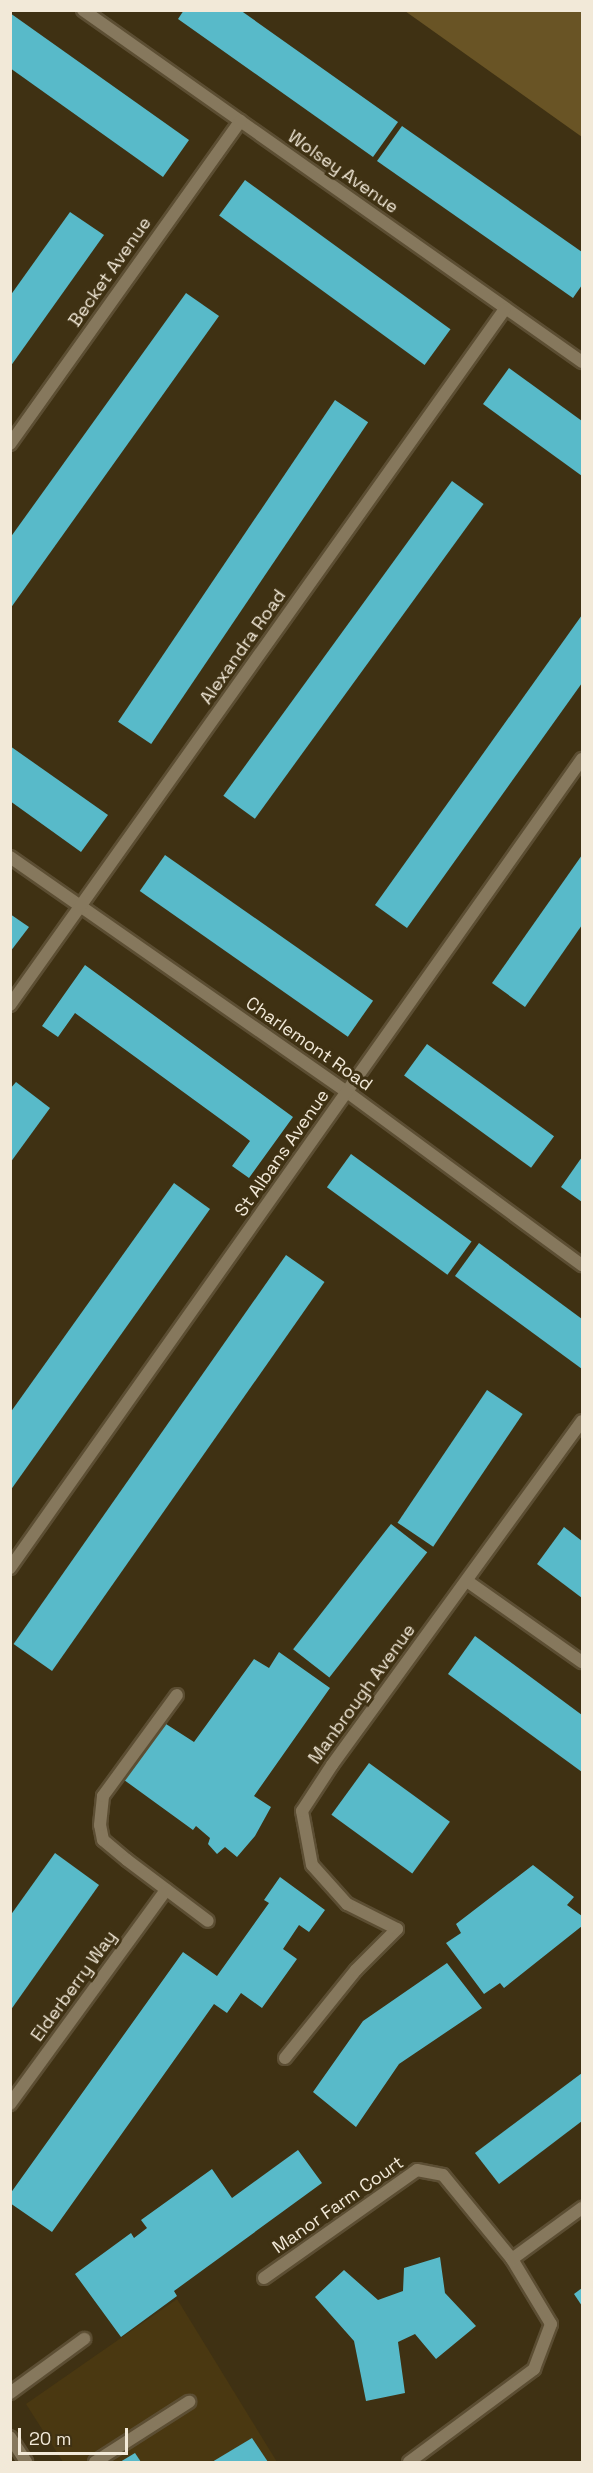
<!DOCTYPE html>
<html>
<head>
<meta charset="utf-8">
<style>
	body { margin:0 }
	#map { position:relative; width:593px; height:2473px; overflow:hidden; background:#3f3113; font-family:"Space Grotesk",sans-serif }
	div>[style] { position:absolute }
	.built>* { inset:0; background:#4a3811 }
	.green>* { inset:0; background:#695425 }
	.building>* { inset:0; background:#58bac9; transform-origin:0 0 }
	.roads { filter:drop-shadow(2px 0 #5c4e33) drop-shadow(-2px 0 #5c4e33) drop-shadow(0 2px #5c4e33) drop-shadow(0 -2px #5c4e33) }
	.lane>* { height:12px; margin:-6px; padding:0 6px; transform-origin:6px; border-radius:6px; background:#86785d }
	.street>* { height:12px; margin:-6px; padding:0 6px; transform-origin:6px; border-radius:6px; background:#86785d }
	span { translate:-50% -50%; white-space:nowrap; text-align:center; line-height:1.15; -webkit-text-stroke:6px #3f3113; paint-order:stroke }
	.street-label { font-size:18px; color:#f2e9d8 }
	.frame { position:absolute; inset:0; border:12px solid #f2e9d8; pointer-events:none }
	.scale { position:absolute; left:18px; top:2428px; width:110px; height:27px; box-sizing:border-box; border:3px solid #f2e9d8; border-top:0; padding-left:8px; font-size:18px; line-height:21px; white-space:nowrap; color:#f2e9d8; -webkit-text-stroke:4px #3f3113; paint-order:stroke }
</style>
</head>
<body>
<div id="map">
	<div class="built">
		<i style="clip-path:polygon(177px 2299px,277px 2462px,63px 2462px,26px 2404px)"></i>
	</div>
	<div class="green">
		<i style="clip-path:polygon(405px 11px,582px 11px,582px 137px)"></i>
	</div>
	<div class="building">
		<i style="clip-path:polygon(184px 10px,240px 10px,398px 122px,373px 157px,178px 19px)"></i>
		<i style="clip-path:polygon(10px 13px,189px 140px,163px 177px,10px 68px)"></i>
		<i style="clip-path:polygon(402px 126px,582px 252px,582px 285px,573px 298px,377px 161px)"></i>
		<i style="left:245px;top:180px;width:254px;height:44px;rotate:36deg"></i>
		<i style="clip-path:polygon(70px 212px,104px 235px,10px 367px,10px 296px)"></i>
		<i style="clip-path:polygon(186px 293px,219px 316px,10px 609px,10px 538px)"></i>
		<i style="clip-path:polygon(509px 368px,582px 421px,582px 476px,483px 404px)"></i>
		<i style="left:335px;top:400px;width:40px;height:388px;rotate:34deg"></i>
		<i style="left:452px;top:481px;width:39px;height:389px;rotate:36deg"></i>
		<i style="clip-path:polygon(582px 615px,582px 683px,407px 928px,375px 905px)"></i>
		<i style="clip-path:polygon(10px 746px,108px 815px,81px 852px,10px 801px)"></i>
		<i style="left:165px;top:855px;width:254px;height:44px;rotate:35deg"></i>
		<i style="clip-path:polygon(582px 855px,582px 925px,525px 1007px,492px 983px)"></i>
		<i style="clip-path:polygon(10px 914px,29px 927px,10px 952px)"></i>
		<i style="clip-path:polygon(85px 965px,293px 1117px,249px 1178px,232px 1166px,250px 1141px,245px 1137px,75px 1013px,58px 1037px,42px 1026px)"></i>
		<i style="left:427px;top:1044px;width:157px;height:39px;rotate:36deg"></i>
		<i style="clip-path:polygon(16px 1082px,50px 1108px,10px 1163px,10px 1089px)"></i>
		<i style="left:351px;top:1154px;width:149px;height:41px;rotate:36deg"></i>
		<i style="clip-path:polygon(582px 1157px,582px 1202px,561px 1187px)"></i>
		<i style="clip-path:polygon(174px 1183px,210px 1209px,10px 1491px,10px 1413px)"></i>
		<i style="clip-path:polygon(479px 1243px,582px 1319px,582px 1369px,455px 1276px)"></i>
		<i style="left:286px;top:1255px;width:47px;height:475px;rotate:35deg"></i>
		<i style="left:487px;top:1390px;width:43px;height:160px;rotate:34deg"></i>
		<i style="left:391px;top:1524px;width:46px;height:159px;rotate:38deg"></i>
		<i style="clip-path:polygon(564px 1527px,582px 1541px,582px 1598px,537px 1564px)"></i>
		<i style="clip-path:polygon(475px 1636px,582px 1715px,582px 1772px,448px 1674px)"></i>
		<i style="clip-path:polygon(279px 1652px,330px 1688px,254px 1796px,271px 1807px,255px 1836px,237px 1857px,225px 1847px,217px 1854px,208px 1844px,210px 1838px,196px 1826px,193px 1830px,120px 1777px,151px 1736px,155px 1738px,166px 1724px,194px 1742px,254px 1659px,269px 1668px)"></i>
		<i style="left:369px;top:1763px;width:100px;height:64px;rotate:36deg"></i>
		<i style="clip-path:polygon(55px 1853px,99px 1885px,10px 2011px,10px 1916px)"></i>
		<i style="clip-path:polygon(533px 1865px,574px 1897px,567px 1905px,582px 1916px,582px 1926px,504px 1988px,500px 1983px,484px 1994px,446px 1943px,461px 1933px,456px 1924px)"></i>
		<i style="clip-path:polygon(280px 1877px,325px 1910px,309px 1932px,299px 1925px,283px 1949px,297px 1959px,262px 2008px,241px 1993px,227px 2013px,214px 2004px,52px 2232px,10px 2203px,10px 2194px,183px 1952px,217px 1976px,269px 1903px,264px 1900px)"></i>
		<i style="clip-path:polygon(447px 1963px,482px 2008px,399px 2064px,356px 2127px,313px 2092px,363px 2021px)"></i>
		<i style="clip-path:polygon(582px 2073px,582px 2121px,499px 2184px,475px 2153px)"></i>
		<i style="clip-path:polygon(298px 2150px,322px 2183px,174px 2291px,177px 2296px,121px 2337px,75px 2274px,131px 2233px,134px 2238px,147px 2228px,141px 2220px,212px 2169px,232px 2198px)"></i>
		<i style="clip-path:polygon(440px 2257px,445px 2293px,476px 2326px,436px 2359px,415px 2334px,398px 2342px,405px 2393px,366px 2401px,354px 2341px,315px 2297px,344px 2270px,378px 2300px,403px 2291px,404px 2268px)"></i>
		<i style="clip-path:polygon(582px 2288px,582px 2306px,574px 2294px)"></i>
		<i style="clip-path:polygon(252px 2438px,268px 2462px,212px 2462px)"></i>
		<i style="clip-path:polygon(135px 2453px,141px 2462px,120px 2462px)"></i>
	</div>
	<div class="roads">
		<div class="lane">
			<i style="left:127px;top:1860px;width:31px;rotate:-140deg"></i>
			<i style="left:103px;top:1840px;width:15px;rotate:-101deg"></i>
			<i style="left:100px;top:1825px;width:29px;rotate:-84deg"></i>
			<i style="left:103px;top:1796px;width:125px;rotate:-53.8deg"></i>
			<i style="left:285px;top:2058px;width:113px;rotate:-51.1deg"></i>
			<i style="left:264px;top:2278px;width:187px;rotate:-35.2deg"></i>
			<i style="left:417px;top:2170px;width:26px;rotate:11deg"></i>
			<i style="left:443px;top:2175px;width:109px;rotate:50.6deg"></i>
			<i style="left:10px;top:2393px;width:92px;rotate:-36.1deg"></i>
			<i style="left:95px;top:2462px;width:112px;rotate:-32.6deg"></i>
		</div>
		<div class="street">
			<i style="left:83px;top:10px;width:611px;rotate:35.2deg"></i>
			<i style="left:10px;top:444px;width:397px;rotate:-54.5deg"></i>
			<i style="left:10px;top:857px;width:411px;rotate:34.9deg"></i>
			<i style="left:347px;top:1092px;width:292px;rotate:36.4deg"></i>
			<i style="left:10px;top:1005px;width:854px;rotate:-54.58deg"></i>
			<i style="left:10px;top:1568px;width:991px;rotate:-54.74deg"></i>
			<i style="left:467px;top:1581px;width:141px;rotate:35.2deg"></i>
			<i style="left:127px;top:1860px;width:101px;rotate:37deg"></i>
			<i style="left:356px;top:1970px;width:58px;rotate:-45deg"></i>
			<i style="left:397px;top:1929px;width:56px;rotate:-153.4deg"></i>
			<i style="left:347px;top:1904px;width:52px;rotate:-131.9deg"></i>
			<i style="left:312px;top:1865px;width:55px;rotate:-100.5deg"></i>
			<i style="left:302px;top:1811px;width:55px;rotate:-56.9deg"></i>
			<i style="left:332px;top:1765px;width:425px;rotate:-54deg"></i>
			<i style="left:10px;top:2104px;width:265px;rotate:-53.9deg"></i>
			<i style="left:10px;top:2437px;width:30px;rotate:57deg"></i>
			<i style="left:409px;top:2462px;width:156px;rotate:-36.6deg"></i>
			<i style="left:534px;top:2369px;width:48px;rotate:-69.3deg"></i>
			<i style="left:551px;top:2324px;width:76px;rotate:-121deg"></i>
			<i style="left:512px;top:2259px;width:87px;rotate:-36.1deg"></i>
		</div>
	</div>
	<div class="street-label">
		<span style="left:343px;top:172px;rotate:35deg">Wolsey Avenue</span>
		<span style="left:110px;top:272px;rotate:-55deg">Becket Avenue</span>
		<span style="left:243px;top:647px;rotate:-55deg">Alexandra Road</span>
		<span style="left:309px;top:1044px;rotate:35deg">Charlemont Road</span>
		<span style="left:282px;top:1153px;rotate:-55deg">St Albans Avenue</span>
		<span style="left:362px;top:1694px;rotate:-54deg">Manbrough Avenue</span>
		<span style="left:74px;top:1986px;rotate:-54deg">Elderberry Way</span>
		<span style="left:338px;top:2205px;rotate:-35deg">Manor Farm Court</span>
	</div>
	<div class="frame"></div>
	<div class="scale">20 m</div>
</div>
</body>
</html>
